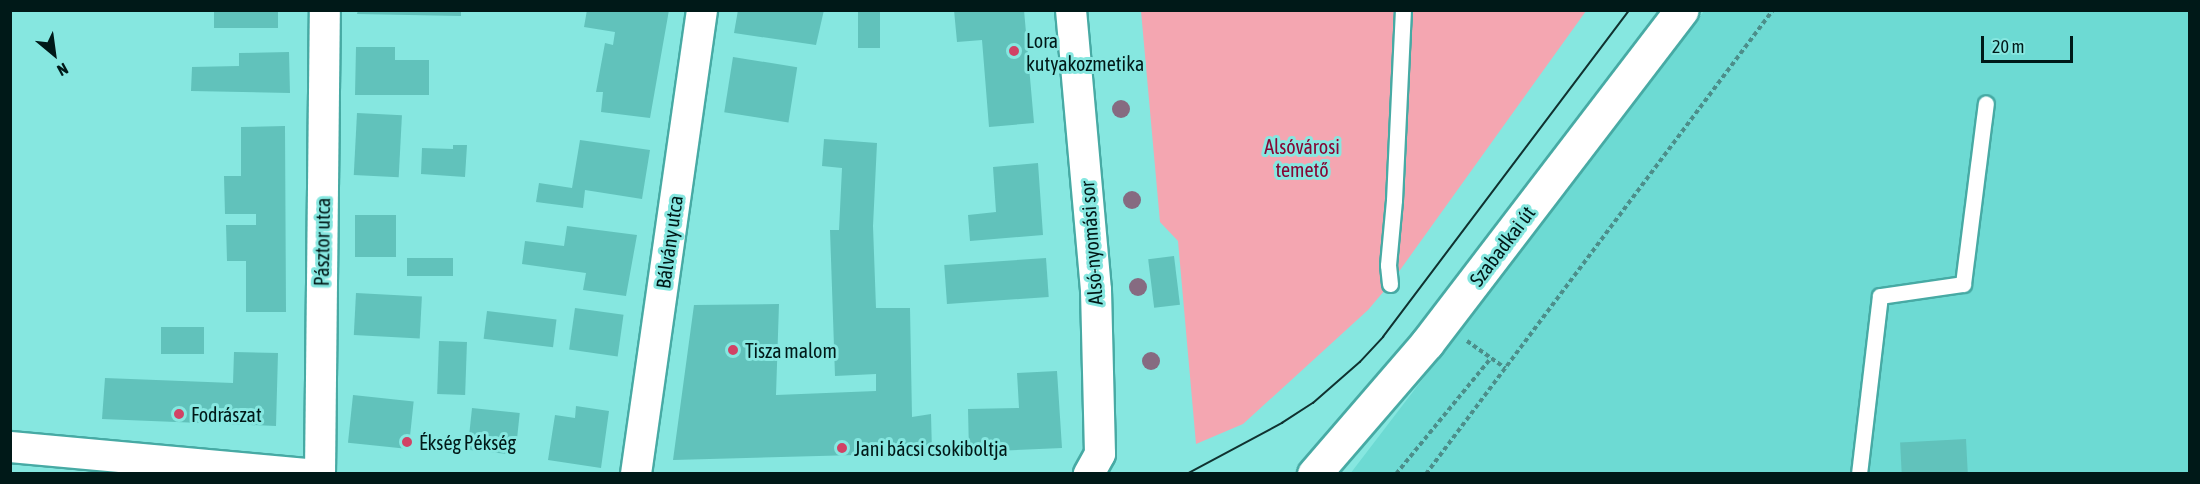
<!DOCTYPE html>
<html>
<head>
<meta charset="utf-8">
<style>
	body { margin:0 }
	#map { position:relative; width:2200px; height:484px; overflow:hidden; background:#86e7e0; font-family:"Asap Condensed",sans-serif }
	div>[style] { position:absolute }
	.built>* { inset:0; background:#6ddad3 }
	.green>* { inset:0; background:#f4a6b1 }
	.building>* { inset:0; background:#61c2bb; transform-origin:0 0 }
	.path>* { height:4px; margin-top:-2px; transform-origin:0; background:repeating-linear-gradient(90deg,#4c8e8a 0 4.5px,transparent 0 7.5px) }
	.roads { filter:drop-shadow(2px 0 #47aaa4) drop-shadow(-2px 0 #47aaa4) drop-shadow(0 2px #47aaa4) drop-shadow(0 -2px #47aaa4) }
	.lane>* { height:15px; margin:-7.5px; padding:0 7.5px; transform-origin:7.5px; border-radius:7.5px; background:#fff }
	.street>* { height:30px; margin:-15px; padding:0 15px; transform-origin:15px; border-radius:15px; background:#fff }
	.primary>* { height:33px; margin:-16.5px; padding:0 16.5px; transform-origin:16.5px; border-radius:16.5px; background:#fff }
	.tram>* { height:1.5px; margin:-0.75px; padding:0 0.75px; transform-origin:0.75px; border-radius:0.75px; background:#103230 }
	.trees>* { width:18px; height:18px; margin:-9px; border-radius:50%; background:#866b81 }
	.dots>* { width:16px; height:16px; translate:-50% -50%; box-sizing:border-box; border:3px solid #86e7e0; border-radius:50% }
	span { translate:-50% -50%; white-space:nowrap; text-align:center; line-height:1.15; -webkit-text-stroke:6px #86e7e0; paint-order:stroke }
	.poi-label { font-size:20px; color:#001918 }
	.left { translate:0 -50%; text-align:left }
	.park-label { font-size:20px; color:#860634 }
	.street-label { font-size:20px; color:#001918 }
	.frame { position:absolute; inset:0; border:12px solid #001918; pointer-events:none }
	.north { position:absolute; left:24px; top:24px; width:60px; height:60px; -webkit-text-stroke:4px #86e7e0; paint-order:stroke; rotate:151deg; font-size:16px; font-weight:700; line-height:24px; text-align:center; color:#001918 }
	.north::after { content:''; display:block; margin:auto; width:21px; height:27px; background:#001918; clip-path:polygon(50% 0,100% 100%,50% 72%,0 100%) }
	.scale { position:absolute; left:1981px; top:36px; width:92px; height:27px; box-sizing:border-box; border:3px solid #001918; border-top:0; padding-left:8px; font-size:18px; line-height:21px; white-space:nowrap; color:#001918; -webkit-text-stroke:4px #86e7e0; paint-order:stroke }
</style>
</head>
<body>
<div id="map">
	<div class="built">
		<i style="clip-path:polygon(1704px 11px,2189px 11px,2189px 473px,1350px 474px)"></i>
	</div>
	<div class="green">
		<i style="clip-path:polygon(1141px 11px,1586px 11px,1390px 284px,1368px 310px,1243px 424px,1196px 444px,1178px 241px,1160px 222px)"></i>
	</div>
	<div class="building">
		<i style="left:214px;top:10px;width:64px;height:18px"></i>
		<i style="clip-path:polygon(358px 10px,461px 10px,461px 16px,357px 14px)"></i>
		<i style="clip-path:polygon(587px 10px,669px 10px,650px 118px,601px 112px,603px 92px,596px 92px,605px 43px,613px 45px,615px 32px,584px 27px)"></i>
		<i style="clip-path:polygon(738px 10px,824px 10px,816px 45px,734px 33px)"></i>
		<i style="left:858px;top:10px;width:22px;height:38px"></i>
		<i style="clip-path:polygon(954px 10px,1024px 10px,1034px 123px,989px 127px,982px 40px,957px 42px)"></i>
		<i style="clip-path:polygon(356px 47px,395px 47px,395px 60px,429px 60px,429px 95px,355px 95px)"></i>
		<i style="clip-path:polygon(289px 52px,290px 93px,191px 91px,192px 67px,239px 66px,239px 53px)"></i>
		<i style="left:733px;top:57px;width:65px;height:56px;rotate:9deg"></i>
		<i style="left:357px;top:113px;width:45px;height:62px;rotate:3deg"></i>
		<i style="clip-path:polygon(285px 126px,286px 312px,246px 312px,246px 261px,227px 261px,226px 225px,256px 225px,256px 214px,225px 214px,224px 176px,241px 176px,241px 127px)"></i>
		<i style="clip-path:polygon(824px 139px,877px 143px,873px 226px,876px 308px,910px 308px,912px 417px,931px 414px,932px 453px,673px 460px,694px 305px,779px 304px,776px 395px,876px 391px,876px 374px,835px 376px,830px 230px,839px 230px,842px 168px,822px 166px)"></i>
		<i style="clip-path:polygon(580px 140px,650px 150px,642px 199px,585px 190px,583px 208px,536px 202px,539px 183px,572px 188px)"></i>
		<i style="clip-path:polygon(453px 145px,467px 145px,465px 177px,421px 174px,422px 148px,453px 149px)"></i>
		<i style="clip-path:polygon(1038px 163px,1043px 235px,970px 241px,968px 215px,996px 212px,993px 167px)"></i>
		<i style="left:355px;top:215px;width:41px;height:42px"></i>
		<i style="clip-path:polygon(567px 226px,637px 235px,626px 296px,583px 290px,586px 273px,522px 264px,525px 241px,564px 246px)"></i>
		<i style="left:1174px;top:256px;width:49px;height:26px;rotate:83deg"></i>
		<i style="left:453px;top:258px;width:18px;height:46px;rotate:90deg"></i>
		<i style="left:1046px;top:258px;width:39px;height:102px;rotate:86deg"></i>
		<i style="left:356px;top:293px;width:66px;height:42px;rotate:3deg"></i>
		<i style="left:575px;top:308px;width:49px;height:42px;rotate:8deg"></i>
		<i style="left:487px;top:311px;width:70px;height:28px;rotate:7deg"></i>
		<i style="left:161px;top:327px;width:43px;height:27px"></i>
		<i style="left:439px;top:341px;width:28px;height:53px;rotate:2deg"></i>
		<i style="clip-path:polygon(234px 352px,278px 353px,276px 426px,102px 419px,105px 378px,233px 383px)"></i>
		<i style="clip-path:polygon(1057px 371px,1062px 448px,969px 452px,968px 409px,1019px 408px,1017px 373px)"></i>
		<i style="left:353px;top:395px;width:61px;height:48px;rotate:6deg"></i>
		<i style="clip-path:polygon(576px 406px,609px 411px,601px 468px,548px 460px,555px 415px,575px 418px)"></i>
		<i style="left:472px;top:408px;width:48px;height:42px;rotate:6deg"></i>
		<i style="left:1966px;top:439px;width:33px;height:66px;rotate:87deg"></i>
	</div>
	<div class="path">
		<i style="left:1467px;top:341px;width:47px;rotate:35.4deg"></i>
		<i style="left:1396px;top:474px;width:150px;rotate:-50.7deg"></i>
		<i style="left:1426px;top:474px;width:579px;rotate:-53.21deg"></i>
	</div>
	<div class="roads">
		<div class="lane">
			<i style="left:1390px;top:284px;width:19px;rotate:-96deg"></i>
			<i style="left:1388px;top:265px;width:65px;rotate:-84.7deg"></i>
			<i style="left:1394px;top:200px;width:190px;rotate:-87.3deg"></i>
			<i style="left:1859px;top:474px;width:179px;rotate:-83.3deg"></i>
			<i style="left:1880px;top:296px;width:84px;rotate:-8.2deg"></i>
			<i style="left:1963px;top:284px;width:182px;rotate:-82.8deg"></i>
		</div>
		<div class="street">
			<i style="left:1071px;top:10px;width:281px;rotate:84.9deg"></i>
			<i style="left:1096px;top:290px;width:164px;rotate:88.6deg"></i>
			<i style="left:1100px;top:454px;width:23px;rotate:119deg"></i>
			<i style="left:10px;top:447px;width:299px;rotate:5.2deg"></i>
			<i style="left:320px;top:474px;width:464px;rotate:-89.4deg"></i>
			<i style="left:636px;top:474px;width:469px;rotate:-81.9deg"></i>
		</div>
		<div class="primary">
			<i style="left:1314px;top:474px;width:173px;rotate:-49.2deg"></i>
			<i style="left:1427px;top:343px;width:419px;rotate:-52.6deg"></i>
		</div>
	</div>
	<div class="tram">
		<i style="left:1187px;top:474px;width:108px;rotate:-28.2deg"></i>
		<i style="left:1282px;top:423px;width:37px;rotate:-33deg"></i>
		<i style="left:1313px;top:403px;width:62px;rotate:-41.1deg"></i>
		<i style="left:1360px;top:362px;width:34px;rotate:-47deg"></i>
		<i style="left:1383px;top:337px;width:409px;rotate:-53deg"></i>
	</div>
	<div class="trees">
		<i style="left:1121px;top:109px"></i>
		<i style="left:1132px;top:200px"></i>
		<i style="left:1138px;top:287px"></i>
		<i style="left:1151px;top:361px"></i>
	</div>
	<div class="dots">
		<i style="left:1014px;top:51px;background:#d14265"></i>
		<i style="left:733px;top:350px;background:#d14265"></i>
		<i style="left:179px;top:414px;background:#d14265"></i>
		<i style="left:407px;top:442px;background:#d14265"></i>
		<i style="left:842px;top:448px;background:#d14265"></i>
	</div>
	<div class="poi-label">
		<span class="left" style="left:1026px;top:52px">Lora<br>kutyakozmetika</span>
		<span class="left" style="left:745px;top:350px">Tisza malom</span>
		<span class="left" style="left:191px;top:414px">Fodrászat</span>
		<span class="left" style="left:419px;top:442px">Ékség Pékség</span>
		<span class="left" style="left:854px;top:448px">Jani bácsi csokiboltja</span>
	</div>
	<div class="park-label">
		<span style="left:1302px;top:158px">Alsóvárosi<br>temető</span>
	</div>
	<div class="street-label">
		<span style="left:322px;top:242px;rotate:-89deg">Pásztor utca</span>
		<span style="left:669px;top:242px;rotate:-82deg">Bálvány utca</span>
		<span style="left:1091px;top:243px;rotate:-94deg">Alsó-nyomási sor</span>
		<span style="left:1502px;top:246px;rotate:-53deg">Szabadkai út</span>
	</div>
	<div class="frame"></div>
	<div class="north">N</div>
	<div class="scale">20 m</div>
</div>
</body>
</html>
